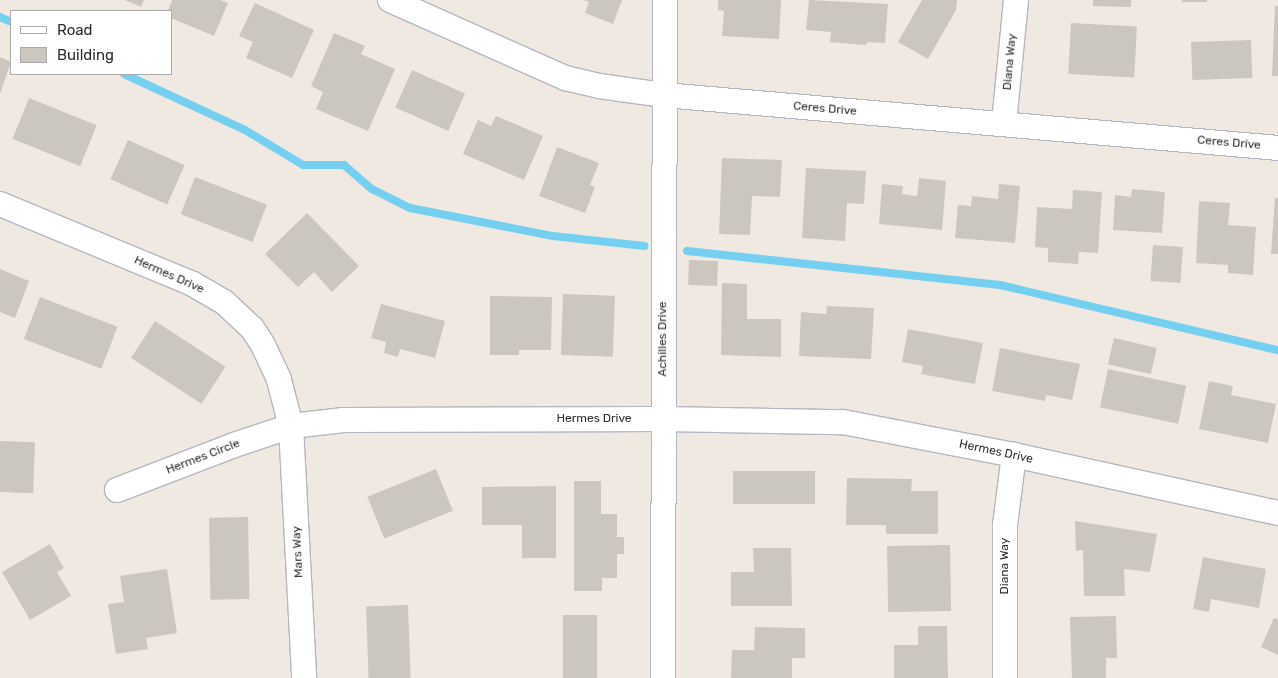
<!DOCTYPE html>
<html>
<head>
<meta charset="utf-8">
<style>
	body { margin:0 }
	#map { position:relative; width:1278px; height:678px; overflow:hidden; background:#efe9e1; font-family:Rubik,sans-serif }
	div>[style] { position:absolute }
	.stream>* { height:8px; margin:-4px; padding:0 4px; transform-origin:4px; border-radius:4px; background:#75cff0 }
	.building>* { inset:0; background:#cbc7bf; transform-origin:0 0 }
	.roads { filter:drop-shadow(1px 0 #b4b7c1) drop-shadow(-1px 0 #b4b7c1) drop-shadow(0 1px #b4b7c1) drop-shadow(0 -1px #b4b7c1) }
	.street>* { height:24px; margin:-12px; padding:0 12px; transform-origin:12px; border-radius:12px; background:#fff }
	span { translate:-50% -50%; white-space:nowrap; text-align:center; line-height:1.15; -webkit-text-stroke:5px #fff; paint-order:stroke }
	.street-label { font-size:12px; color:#2e2e2e }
	.legend { position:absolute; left:10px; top:10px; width:162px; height:65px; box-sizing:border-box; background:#fff; border:1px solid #ababab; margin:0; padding:6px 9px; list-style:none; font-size:15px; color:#2e2e2e }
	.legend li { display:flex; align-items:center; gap:10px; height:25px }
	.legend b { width:25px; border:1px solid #ababab }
</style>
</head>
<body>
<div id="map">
	<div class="stream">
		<i style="left:0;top:17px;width:12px;rotate:24deg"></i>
		<i style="left:124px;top:74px;width:133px;rotate:24.8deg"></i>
		<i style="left:245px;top:130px;width:68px;rotate:31.1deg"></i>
		<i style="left:303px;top:165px;width:41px"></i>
		<i style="left:344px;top:165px;width:37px;rotate:41deg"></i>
		<i style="left:372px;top:189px;width:42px;rotate:26.6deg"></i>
		<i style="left:410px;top:208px;width:146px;rotate:11.1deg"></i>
		<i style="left:553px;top:236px;width:92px;rotate:6.3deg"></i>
		<i style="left:687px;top:251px;width:315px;rotate:6.2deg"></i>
		<i style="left:1000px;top:285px;width:285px;rotate:13.2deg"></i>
	</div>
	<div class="building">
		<i style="clip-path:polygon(125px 0,144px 0,141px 7px)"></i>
		<i style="clip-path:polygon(172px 0,220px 0,228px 3px,214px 36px,171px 18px,171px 11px,168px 11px)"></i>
		<i style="clip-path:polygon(583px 0,622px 0,613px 24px,585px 13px,589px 2px)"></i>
		<i style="clip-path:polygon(718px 0,781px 0,779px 39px,722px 36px,724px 11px,718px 10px)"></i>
		<i style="clip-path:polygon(809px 0,888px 4px,885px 43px,867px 42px,866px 45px,830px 42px,831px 32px,806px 30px)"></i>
		<i style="clip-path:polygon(922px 0,957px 0,956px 10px,928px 59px,898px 42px)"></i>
		<i style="clip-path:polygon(1093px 0,1131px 0,1131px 7px,1093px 6px)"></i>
		<i style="left:1182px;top:0;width:25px;height:2px"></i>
		<i style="clip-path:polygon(255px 3px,314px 30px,292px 78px,246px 58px,253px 42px,239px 36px)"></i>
		<i style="clip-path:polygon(1275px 6px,1278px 6px,1278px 76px,1272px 76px)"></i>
		<i style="left:1071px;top:23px;width:66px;height:51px;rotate:3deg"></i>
		<i style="clip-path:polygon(334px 33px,365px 46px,361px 54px,395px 69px,368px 131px,316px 109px,323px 92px,311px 86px)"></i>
		<i style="left:1251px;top:40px;width:38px;height:60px;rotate:88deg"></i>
		<i style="clip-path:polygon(0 57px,11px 62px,0 94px)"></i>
		<i style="left:412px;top:70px;width:58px;height:41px;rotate:24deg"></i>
		<i style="left:29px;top:98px;width:73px;height:44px;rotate:22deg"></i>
		<i style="clip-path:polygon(496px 116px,543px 136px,524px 180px,463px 154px,478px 120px,491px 126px)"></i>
		<i style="left:128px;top:140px;width:62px;height:43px;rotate:24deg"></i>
		<i style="clip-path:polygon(557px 147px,599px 163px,590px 185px,595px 187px,585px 213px,539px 196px)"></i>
		<i style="clip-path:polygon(722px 158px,782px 160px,780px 197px,752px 196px,750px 235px,719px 234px)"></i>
		<i style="clip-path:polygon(806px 168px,866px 171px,864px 204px,847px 203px,845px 241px,802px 238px)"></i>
		<i style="left:195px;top:177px;width:77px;height:40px;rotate:21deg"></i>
		<i style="clip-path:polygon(919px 178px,946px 181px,942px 230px,879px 224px,882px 184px,903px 186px,902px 194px,917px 196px)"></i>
		<i style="clip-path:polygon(999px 184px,1020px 186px,1015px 243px,955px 238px,958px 205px,971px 206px,972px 196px,998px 199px)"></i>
		<i style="clip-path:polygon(1132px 189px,1165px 192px,1162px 233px,1113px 230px,1115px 195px,1131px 197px)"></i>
		<i style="clip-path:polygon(1073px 190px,1102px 192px,1098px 253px,1079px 252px,1078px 264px,1048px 262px,1048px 248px,1035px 247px,1037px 207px,1072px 209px)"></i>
		<i style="clip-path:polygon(1275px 198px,1278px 198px,1278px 254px,1271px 254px)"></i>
		<i style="clip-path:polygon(1199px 201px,1230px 203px,1228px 225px,1256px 227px,1253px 275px,1228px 273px,1228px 265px,1196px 263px)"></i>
		<i style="clip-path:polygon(307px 213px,359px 266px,332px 292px,314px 272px,298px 287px,265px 254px)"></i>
		<i style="left:1153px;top:245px;width:30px;height:36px;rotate:4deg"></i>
		<i style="left:689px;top:260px;width:29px;height:25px;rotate:2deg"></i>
		<i style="clip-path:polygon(0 269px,29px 281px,15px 318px,0 312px)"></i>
		<i style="clip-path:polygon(722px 283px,747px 284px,747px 319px,781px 319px,781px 357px,721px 355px)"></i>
		<i style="left:563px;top:294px;width:52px;height:61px;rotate:2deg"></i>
		<i style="clip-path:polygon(490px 296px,552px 297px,551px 350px,519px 350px,519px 355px,490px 355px)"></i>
		<i style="left:40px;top:297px;width:83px;height:45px;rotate:21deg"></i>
		<i style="clip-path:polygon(381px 304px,445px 321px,435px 358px,400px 349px,398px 357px,384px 353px,386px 342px,371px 338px)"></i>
		<i style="clip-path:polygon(827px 306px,874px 308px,871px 359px,799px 356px,801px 312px,826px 314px)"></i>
		<i style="left:155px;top:321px;width:84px;height:44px;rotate:33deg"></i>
		<i style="clip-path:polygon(908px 329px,983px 343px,975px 384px,921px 374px,923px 366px,902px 362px)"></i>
		<i style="left:1114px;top:338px;width:44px;height:27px;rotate:13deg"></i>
		<i style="clip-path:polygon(1000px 348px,1080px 364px,1072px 400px,1046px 395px,1045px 401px,992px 391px)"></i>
		<i style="left:1108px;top:369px;width:80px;height:39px;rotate:12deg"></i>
		<i style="clip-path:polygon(1209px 381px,1233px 386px,1231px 395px,1276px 404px,1268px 443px,1199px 429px)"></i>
		<i style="left:0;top:441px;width:35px;height:51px;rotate:2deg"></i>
		<i style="left:436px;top:469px;width:45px;height:74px;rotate:68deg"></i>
		<i style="left:733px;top:471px;width:82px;height:33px"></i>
		<i style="clip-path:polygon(847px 478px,912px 479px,911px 491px,938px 491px,938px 534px,886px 534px,886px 525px,846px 525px)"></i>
		<i style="clip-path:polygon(574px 481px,601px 481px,601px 514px,617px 514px,617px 537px,624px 537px,624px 554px,617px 554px,617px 578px,602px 578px,602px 591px,574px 591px)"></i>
		<i style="clip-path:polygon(556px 486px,556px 558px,522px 558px,522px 525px,482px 525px,482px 487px)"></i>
		<i style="left:248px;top:517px;width:82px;height:39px;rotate:89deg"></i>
		<i style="clip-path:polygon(1075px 521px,1157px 534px,1150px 572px,1124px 569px,1125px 596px,1084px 596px,1083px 550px,1076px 551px)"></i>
		<i style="clip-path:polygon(50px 544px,64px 568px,57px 572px,71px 596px,30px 620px,2px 572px)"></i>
		<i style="left:950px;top:545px;width:66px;height:63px;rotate:89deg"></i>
		<i style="clip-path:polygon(753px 548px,791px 548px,792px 606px,731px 606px,731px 572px,754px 572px)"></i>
		<i style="clip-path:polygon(1203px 557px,1266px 569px,1259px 608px,1211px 599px,1209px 612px,1193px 609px)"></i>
		<i style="clip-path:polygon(167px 569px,177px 633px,146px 638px,148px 649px,116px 654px,108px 604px,124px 602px,120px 576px)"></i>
		<i style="left:408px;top:605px;width:73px;height:42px;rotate:88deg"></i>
		<i style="left:563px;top:615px;width:34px;height:63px"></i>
		<i style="clip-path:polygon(1116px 616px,1117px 658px,1106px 658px,1106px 678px,1072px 678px,1070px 617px)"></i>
		<i style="clip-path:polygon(1274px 618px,1278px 619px,1278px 655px,1261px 647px)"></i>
		<i style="clip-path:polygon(918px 626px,947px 626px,948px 678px,894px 678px,894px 645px,918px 645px)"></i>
		<i style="clip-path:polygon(755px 627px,805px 628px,805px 658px,792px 658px,792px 678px,731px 678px,732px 650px,754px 650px)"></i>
	</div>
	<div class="roads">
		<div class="street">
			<i style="left:390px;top:0;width:192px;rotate:24deg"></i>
			<i style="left:565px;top:78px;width:35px;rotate:13deg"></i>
			<i style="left:599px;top:86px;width:66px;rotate:7.9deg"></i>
			<i style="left:664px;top:95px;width:616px;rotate:4.93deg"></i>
			<i style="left:1004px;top:123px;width:124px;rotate:-84.4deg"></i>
			<i style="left:0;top:204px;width:207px;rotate:22.5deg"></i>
			<i style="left:191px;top:283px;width:38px;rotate:30deg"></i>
			<i style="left:224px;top:302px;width:38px;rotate:43deg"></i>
			<i style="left:252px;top:328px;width:20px;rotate:57deg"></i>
			<i style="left:263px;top:345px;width:38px;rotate:65deg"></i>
			<i style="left:279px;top:380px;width:48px;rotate:75.4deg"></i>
			<i style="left:291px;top:426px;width:53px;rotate:-6.5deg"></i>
			<i style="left:344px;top:420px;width:319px;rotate:-0.2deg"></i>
			<i style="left:663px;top:419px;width:180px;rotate:1deg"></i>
			<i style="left:843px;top:422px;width:174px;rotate:10.9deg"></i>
			<i style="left:1014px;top:455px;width:270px;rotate:12.4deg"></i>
			<i style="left:117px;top:490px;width:125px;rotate:-21deg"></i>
			<i style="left:234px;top:445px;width:60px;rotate:-18.4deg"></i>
			<i style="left:291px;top:426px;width:252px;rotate:87deg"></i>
			<i style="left:663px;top:678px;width:678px;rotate:-89.83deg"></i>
			<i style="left:1005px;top:678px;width:153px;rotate:-90deg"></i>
			<i style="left:1005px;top:525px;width:71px;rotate:-82.7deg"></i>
		</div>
	</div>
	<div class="street-label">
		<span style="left:1010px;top:62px;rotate:-85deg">Diana Way</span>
		<span style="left:825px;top:109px;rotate:5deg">Ceres Drive</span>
		<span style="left:1229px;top:143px;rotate:5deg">Ceres Drive</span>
		<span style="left:169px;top:275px;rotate:24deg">Hermes Drive</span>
		<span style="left:663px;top:339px;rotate:-90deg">Achilles Drive</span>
		<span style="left:594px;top:419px">Hermes Drive</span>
		<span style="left:996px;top:452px;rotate:12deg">Hermes Drive</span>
		<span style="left:203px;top:457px;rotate:-21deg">Hermes Circle</span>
		<span style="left:298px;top:552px;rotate:-93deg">Mars Way</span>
		<span style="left:1005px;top:566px;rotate:-90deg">Diana Way</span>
	</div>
	<ul class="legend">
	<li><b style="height:6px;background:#fff"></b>Road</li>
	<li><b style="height:14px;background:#cbc7bf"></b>Building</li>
	</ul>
</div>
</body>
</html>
